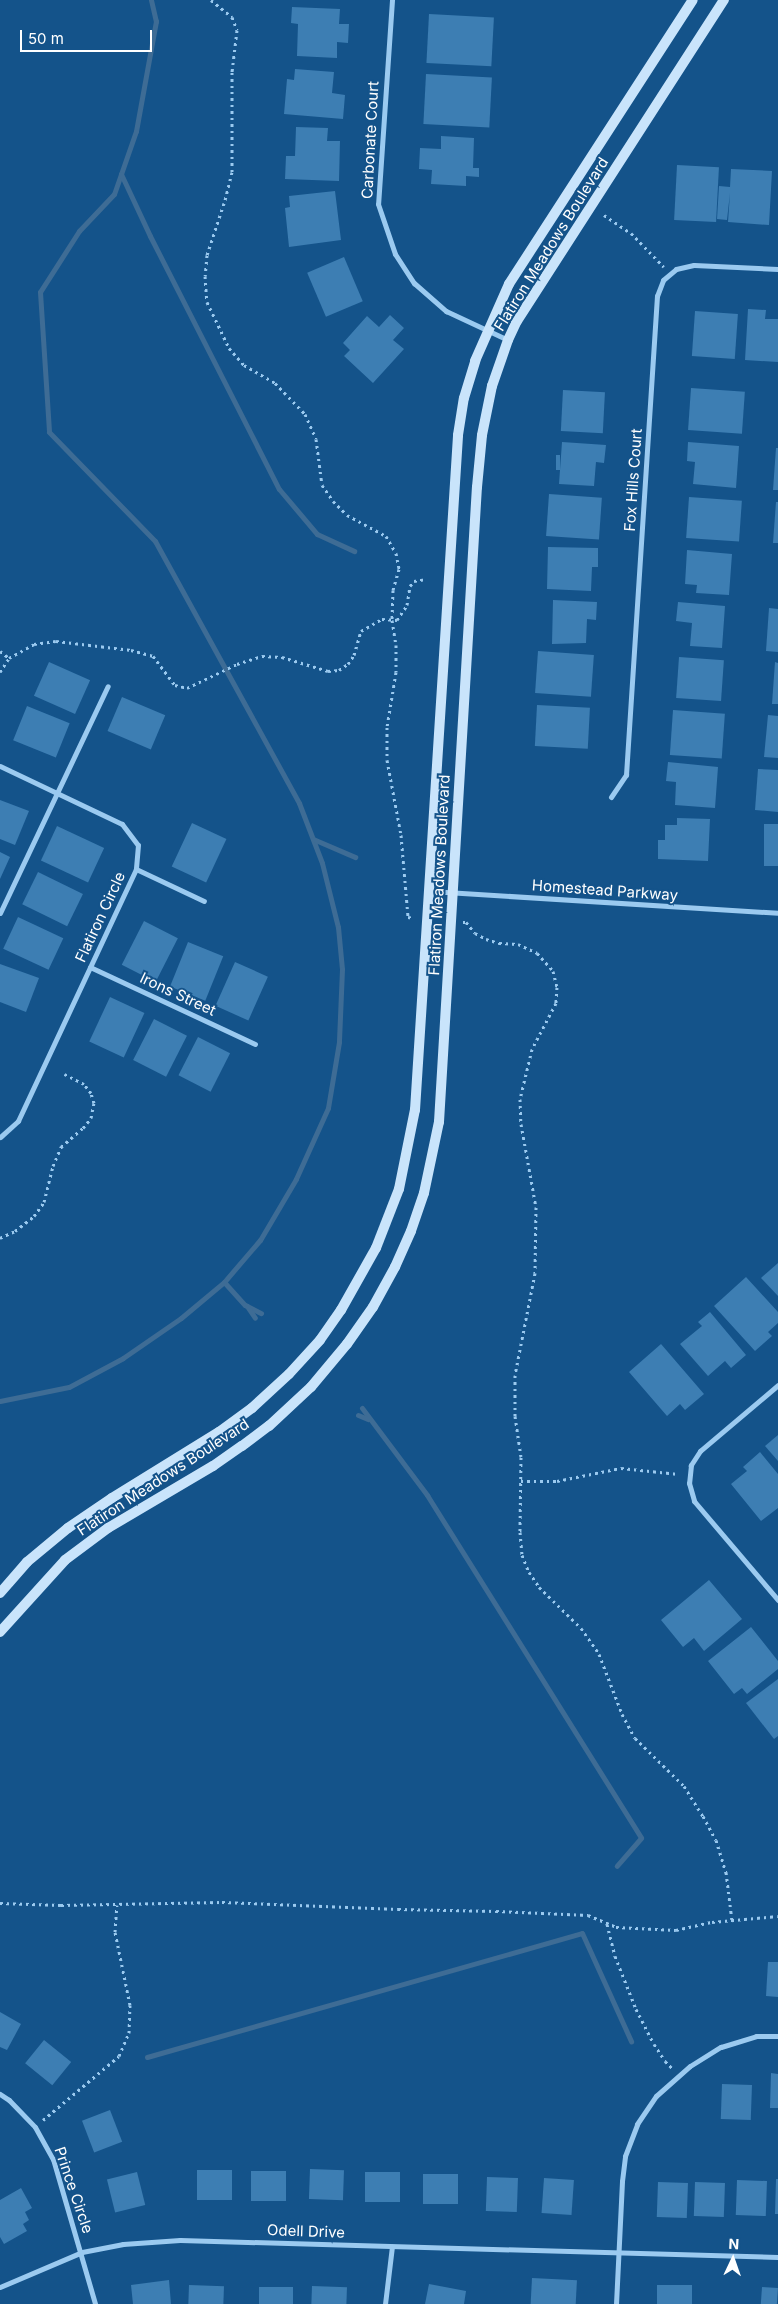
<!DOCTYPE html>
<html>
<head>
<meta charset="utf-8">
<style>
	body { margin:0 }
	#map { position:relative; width:778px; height:2304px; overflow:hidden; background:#14538a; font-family:Inter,sans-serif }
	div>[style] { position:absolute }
	.stream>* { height:5px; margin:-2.5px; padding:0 2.5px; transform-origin:2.5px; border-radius:2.5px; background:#3e6c95 }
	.building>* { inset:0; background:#3d7eb3; transform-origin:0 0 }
	.path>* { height:3px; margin-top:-1.5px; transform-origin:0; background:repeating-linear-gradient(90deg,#9bcaf0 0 2.5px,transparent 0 6.5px) }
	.street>* { height:5px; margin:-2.5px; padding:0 2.5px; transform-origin:2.5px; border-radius:2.5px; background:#9bcaf0 }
	.secondary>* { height:10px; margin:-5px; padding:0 5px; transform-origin:5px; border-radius:5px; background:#c9e4fb }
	span { translate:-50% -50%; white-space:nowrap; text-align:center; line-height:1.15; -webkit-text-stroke:4px #14538a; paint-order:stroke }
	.street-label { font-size:15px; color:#fff }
	.north { position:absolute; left:708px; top:2234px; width:50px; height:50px; -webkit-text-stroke:4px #14538a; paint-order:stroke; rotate:3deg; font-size:14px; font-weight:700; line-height:20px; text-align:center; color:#fff }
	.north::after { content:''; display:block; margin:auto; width:18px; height:22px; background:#fff; clip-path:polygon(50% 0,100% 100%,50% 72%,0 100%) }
	.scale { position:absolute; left:20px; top:30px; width:132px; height:22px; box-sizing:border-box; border:2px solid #fff; border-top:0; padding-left:6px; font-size:15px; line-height:18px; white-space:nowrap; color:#fff; -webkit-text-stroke:4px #14538a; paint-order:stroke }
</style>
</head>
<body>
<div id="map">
	<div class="stream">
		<i style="left:151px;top:0;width:22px;rotate:77deg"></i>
		<i style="left:156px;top:21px;width:112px;rotate:100.3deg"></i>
		<i style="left:136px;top:131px;width:67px;rotate:109.2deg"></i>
		<i style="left:114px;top:194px;width:51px;rotate:133.4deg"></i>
		<i style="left:79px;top:231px;width:72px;rotate:122.6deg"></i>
		<i style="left:40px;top:292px;width:140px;rotate:86.3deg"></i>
		<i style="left:49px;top:432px;width:152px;rotate:45.8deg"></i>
		<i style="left:155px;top:541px;width:299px;rotate:61.2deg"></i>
		<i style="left:299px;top:803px;width:64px;rotate:69deg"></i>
		<i style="left:322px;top:863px;width:66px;rotate:76deg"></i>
		<i style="left:338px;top:927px;width:42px;rotate:84.6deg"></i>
		<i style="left:342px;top:969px;width:73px;rotate:92.4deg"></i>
		<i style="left:339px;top:1042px;width:67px;rotate:99.5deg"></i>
		<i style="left:328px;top:1108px;width:78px;rotate:114.3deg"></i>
		<i style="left:296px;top:1179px;width:71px;rotate:120.5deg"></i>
		<i style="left:260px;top:1240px;width:55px;rotate:130.6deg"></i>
		<i style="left:224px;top:1282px;width:31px;rotate:48deg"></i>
		<i style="left:245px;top:1305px;width:18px;rotate:27deg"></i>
		<i style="left:121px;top:174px;width:68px;rotate:64.9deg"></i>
		<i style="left:150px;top:236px;width:284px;rotate:63deg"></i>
		<i style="left:279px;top:489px;width:59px;rotate:49.8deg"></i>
		<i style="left:317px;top:534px;width:41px;rotate:24.7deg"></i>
		<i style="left:313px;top:839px;width:46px;rotate:23.2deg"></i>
		<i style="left:247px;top:1306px;width:14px;rotate:56deg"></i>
		<i style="left:0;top:1401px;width:70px;rotate:-11.5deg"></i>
		<i style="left:69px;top:1387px;width:61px;rotate:-28.2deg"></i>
		<i style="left:123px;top:1358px;width:70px;rotate:-34.6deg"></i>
		<i style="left:181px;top:1318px;width:56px;rotate:-39.9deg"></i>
		<i style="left:362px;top:1408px;width:109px;rotate:53.2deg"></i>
		<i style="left:427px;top:1495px;width:404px;rotate:58deg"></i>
		<i style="left:641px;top:1838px;width:37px;rotate:131deg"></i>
		<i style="left:358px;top:1415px;width:11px;rotate:22deg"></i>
		<i style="left:147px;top:2057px;width:452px;rotate:-15.9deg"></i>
		<i style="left:582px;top:1933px;width:119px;rotate:65.6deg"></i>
	</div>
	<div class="building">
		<i style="clip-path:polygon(292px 7px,340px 9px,339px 24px,349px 24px,348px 43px,337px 42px,337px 58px,297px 56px,298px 24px,291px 23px)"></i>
		<i style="left:429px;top:14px;width:65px;height:49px;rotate:3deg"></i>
		<i style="clip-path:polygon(295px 69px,334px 72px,332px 93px,345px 95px,343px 119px,284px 114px,287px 79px,294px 80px)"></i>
		<i style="left:426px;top:74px;width:66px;height:50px;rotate:3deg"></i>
		<i style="clip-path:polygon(296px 127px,328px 128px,327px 141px,340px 141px,339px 181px,285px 179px,286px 156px,295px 156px)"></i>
		<i style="clip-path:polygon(441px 136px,474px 138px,473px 168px,479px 168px,479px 177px,466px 176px,466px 186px,431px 184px,432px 170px,419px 169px,420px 148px,441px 149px)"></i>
		<i style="left:677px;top:165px;width:42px;height:55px;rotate:3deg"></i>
		<i style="clip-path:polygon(731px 169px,772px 171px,769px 225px,728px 222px,730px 193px,727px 220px,717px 219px,719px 186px,730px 187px)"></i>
		<i style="clip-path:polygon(335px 191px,341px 240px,289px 247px,285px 208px,290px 207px,289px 196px)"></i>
		<i style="left:344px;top:257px;width:48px;height:40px;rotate:67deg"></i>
		<i style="clip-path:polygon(748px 309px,766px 310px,765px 319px,778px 319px,778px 362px,745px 360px)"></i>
		<i style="left:695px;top:311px;width:43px;height:45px;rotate:4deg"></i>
		<i style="clip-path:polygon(390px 315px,404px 328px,393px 340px,404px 349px,373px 383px,344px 356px,350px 350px,343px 343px,367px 316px,379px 327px)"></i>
		<i style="left:691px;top:388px;width:54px;height:42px;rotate:4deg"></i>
		<i style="left:563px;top:390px;width:42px;height:41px;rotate:3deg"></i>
		<i style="clip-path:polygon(562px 442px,606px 445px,604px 463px,596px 462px,594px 486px,559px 484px)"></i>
		<i style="clip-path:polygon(688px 442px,739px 446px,736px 488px,693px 484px,695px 462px,687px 461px)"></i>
		<i style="clip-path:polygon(776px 448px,778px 448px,778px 490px,773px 490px)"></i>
		<i style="left:556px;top:455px;width:4px;height:15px"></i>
		<i style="left:549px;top:494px;width:53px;height:42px;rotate:4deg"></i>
		<i style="left:689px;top:497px;width:53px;height:41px;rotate:4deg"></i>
		<i style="clip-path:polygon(776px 502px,778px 502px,778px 543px,773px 543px)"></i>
		<i style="clip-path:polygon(548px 547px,598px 548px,598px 567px,592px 567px,591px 591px,547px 589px)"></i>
		<i style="clip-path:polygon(687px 550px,732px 554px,729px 595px,696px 593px,697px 585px,685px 584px)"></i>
		<i style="clip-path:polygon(553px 600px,597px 602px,596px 620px,587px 619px,586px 643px,552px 644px)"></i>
		<i style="clip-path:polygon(678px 602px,725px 606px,722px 648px,690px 646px,692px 623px,676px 621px)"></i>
		<i style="clip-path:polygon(769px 608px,778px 609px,778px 652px,766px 651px)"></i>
		<i style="left:538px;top:651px;width:56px;height:42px;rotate:4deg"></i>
		<i style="left:679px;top:657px;width:45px;height:41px;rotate:4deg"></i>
		<i style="left:49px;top:662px;width:45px;height:37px;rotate:24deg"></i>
		<i style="clip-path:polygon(775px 662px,778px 663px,778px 704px,772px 704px)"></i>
		<i style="left:122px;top:697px;width:47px;height:37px;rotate:23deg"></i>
		<i style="left:537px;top:705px;width:53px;height:41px;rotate:3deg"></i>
		<i style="left:27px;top:706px;width:46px;height:37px;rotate:22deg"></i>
		<i style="left:673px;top:710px;width:52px;height:45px;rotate:4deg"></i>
		<i style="clip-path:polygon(768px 715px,778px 716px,778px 758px,764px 757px)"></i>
		<i style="clip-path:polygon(668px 762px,718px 767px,715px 808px,675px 805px,676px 782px,666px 781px)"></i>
		<i style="clip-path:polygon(758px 769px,778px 770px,778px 812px,755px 810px)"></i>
		<i style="clip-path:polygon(0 800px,29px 811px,15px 845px,0 839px)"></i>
		<i style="clip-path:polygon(677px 818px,710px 819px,708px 861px,658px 859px,658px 840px,665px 840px,665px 825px,677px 825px)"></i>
		<i style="left:192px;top:823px;width:38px;height:48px;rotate:25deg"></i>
		<i style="left:764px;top:824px;width:14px;height:42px"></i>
		<i style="left:57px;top:826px;width:52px;height:38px;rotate:25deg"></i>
		<i style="clip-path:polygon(0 852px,10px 857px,0 879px)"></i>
		<i style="left:38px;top:872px;width:50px;height:36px;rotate:26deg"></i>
		<i style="left:18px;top:917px;width:50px;height:35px;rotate:25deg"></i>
		<i style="left:144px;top:921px;width:38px;height:49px;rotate:27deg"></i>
		<i style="left:188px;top:942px;width:38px;height:48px;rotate:22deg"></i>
		<i style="left:235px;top:962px;width:36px;height:48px;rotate:24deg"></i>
		<i style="clip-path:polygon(0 964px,39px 978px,26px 1012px,0 1002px)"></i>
		<i style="left:110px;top:997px;width:38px;height:49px;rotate:25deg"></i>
		<i style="left:154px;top:1019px;width:37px;height:46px;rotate:27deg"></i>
		<i style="left:198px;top:1037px;width:36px;height:43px;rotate:27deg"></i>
		<i style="clip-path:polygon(778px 1263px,778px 1296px,761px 1278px)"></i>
		<i style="clip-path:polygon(746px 1277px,778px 1312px,778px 1323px,768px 1332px,772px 1336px,755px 1351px,714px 1306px)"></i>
		<i style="clip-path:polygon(710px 1312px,746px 1355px,731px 1368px,725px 1361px,708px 1376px,680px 1344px,702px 1326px,698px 1322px)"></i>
		<i style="clip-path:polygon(661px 1344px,704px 1394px,685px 1410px,680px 1404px,667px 1416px,629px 1372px)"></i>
		<i style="clip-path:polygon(778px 1435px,778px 1461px,765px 1446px)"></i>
		<i style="clip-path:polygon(760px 1452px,778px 1474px,778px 1508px,761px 1521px,731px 1484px,747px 1471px,743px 1467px)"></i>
		<i style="clip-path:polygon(709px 1580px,742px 1619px,704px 1651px,694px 1638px,683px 1647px,661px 1620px)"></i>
		<i style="clip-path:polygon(751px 1627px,778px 1661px,778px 1669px,747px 1694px,742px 1688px,734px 1694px,708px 1661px)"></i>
		<i style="clip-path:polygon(778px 1679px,778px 1736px,774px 1739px,746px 1703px)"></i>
		<i style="clip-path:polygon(768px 1962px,778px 1962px,778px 1997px,766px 1996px)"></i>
		<i style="clip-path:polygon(0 2012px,21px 2024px,7px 2050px,0 2047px)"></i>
		<i style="left:44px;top:2040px;width:35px;height:30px;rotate:39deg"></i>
		<i style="clip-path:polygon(771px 2073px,778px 2074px,778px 2108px,770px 2108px)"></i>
		<i style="left:722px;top:2084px;width:30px;height:35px;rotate:2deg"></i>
		<i style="left:110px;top:2110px;width:34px;height:30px;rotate:69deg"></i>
		<i style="left:310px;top:2169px;width:34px;height:30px;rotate:2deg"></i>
		<i style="left:197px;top:2170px;width:35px;height:30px"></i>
		<i style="left:251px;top:2171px;width:35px;height:30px"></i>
		<i style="left:137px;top:2172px;width:34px;height:31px;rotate:76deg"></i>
		<i style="left:365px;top:2172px;width:35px;height:30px"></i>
		<i style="left:423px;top:2174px;width:35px;height:30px"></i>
		<i style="left:487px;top:2177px;width:31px;height:34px;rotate:2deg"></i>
		<i style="left:544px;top:2178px;width:30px;height:35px;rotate:4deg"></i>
		<i style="clip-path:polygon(776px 2179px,778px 2179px,778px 2214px,775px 2214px)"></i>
		<i style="left:737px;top:2180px;width:30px;height:35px;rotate:2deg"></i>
		<i style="left:658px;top:2182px;width:30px;height:35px;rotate:2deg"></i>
		<i style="left:695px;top:2182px;width:30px;height:34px;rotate:2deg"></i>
		<i style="clip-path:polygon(21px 2188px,32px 2208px,25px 2212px,29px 2220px,23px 2224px,27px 2231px,4px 2244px,0 2237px,0 2200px)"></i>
		<i style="left:532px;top:2278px;width:45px;height:26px;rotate:3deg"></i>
		<i style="clip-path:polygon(169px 2280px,171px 2304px,133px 2304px,131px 2285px)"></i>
		<i style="clip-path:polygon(429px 2284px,466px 2291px,464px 2304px,425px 2304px)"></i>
		<i style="left:189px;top:2285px;width:35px;height:19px;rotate:2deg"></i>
		<i style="left:657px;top:2285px;width:35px;height:19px"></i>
		<i style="left:312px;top:2286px;width:35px;height:18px;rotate:2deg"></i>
		<i style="left:259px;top:2287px;width:34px;height:17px"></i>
		<i style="left:762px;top:2287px;width:16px;height:17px;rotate:4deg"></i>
	</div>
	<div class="path">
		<i style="left:211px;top:0;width:27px;rotate:39deg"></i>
		<i style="left:232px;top:17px;width:14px;rotate:69deg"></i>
		<i style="left:237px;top:30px;width:42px;rotate:96.8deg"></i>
		<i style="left:232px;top:72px;width:100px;rotate:90deg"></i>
		<i style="left:232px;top:172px;width:32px;rotate:104deg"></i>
		<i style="left:224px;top:203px;width:55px;rotate:108.1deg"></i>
		<i style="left:207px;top:255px;width:21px;rotate:95deg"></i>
		<i style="left:205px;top:276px;width:26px;rotate:86deg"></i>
		<i style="left:207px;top:302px;width:51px;rotate:64.4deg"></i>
		<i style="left:229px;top:348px;width:23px;rotate:49deg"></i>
		<i style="left:244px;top:365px;width:36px;rotate:30deg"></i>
		<i style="left:275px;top:383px;width:43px;rotate:45.9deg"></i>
		<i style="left:305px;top:414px;width:27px;rotate:66deg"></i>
		<i style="left:316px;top:439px;width:46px;rotate:82.6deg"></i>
		<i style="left:322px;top:485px;width:19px;rotate:55deg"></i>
		<i style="left:333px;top:501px;width:20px;rotate:45deg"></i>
		<i style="left:347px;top:515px;width:44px;rotate:28.3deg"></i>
		<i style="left:386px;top:536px;width:20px;rotate:60deg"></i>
		<i style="left:396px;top:553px;width:16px;rotate:79deg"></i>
		<i style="left:399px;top:569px;width:22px;rotate:106deg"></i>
		<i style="left:393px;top:590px;width:30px;rotate:92deg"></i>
		<i style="left:392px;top:620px;width:25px;rotate:81deg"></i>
		<i style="left:396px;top:645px;width:27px;rotate:90deg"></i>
		<i style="left:396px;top:672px;width:56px;rotate:99.3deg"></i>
		<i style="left:387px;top:727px;width:33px;rotate:90deg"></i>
		<i style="left:387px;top:760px;width:76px;rotate:79.4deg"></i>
		<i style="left:401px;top:835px;width:82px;rotate:85.1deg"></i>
		<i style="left:408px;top:917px;width:6px;rotate:9deg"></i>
		<i style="left:604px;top:215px;width:32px;rotate:34deg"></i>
		<i style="left:631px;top:233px;width:47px;rotate:45.9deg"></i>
		<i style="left:0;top:651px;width:11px;rotate:38deg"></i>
		<i style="left:9px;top:658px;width:29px;rotate:-29deg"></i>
		<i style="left:34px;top:644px;width:22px;rotate:-8deg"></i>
		<i style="left:56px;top:641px;width:76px;rotate:6.8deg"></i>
		<i style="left:131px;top:650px;width:23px;rotate:15deg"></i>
		<i style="left:153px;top:656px;width:36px;rotate:53deg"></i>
		<i style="left:175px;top:685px;width:12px;rotate:14deg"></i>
		<i style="left:187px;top:688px;width:55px;rotate:-25.6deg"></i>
		<i style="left:237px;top:664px;width:26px;rotate:-18deg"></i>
		<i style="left:262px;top:656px;width:20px;rotate:3deg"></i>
		<i style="left:282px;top:657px;width:48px;rotate:16.9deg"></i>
		<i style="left:328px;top:671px;width:11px;rotate:-5deg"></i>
		<i style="left:339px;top:670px;width:11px;rotate:-34deg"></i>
		<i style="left:348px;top:664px;width:11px;rotate:-56deg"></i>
		<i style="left:354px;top:655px;width:25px;rotate:-74deg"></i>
		<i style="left:361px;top:631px;width:24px;rotate:-30deg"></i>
		<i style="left:382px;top:619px;width:15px;rotate:4deg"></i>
		<i style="left:397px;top:620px;width:18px;rotate:-56deg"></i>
		<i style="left:407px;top:605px;width:19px;rotate:-81deg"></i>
		<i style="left:410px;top:586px;width:6px;rotate:-51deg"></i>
		<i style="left:414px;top:581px;width:12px;rotate:-9deg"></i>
		<i style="left:0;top:672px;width:17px;rotate:-57deg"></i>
		<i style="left:463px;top:922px;width:3px"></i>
		<i style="left:466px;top:922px;width:14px;rotate:51deg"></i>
		<i style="left:475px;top:933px;width:13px;rotate:29deg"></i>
		<i style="left:486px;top:939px;width:14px;rotate:17deg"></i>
		<i style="left:499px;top:943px;width:19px;rotate:3deg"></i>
		<i style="left:518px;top:944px;width:21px;rotate:25deg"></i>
		<i style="left:537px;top:953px;width:24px;rotate:48deg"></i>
		<i style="left:553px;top:971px;width:16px;rotate:76deg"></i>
		<i style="left:557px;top:987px;width:16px;rotate:94deg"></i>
		<i style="left:556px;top:1003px;width:52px;rotate:117.6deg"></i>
		<i style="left:532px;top:1049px;width:51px;rotate:103.5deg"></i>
		<i style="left:520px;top:1099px;width:25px;rotate:88deg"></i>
		<i style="left:521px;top:1124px;width:84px;rotate:79.8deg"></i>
		<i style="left:536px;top:1207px;width:66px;rotate:90.9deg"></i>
		<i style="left:535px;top:1273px;width:104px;rotate:101.1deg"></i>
		<i style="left:515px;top:1375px;width:41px;rotate:90deg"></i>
		<i style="left:515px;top:1416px;width:41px;rotate:81.7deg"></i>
		<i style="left:521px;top:1457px;width:75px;rotate:90.8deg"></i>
		<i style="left:520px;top:1532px;width:23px;rotate:85deg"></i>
		<i style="left:522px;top:1555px;width:18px;rotate:68deg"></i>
		<i style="left:529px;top:1572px;width:18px;rotate:56deg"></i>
		<i style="left:539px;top:1587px;width:59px;rotate:44.3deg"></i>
		<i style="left:581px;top:1628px;width:32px;rotate:55deg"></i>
		<i style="left:599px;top:1654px;width:64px;rotate:69deg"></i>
		<i style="left:622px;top:1714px;width:27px;rotate:62deg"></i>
		<i style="left:635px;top:1738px;width:69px;rotate:44.4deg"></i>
		<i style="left:684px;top:1786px;width:36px;rotate:58deg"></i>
		<i style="left:703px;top:1816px;width:27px;rotate:62deg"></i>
		<i style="left:716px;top:1840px;width:34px;rotate:73deg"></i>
		<i style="left:726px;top:1872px;width:49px;rotate:83deg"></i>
		<i style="left:0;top:1238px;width:17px;rotate:-25deg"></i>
		<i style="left:15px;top:1231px;width:24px;rotate:-38deg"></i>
		<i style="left:34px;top:1216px;width:17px;rotate:-54deg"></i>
		<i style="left:44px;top:1202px;width:37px;rotate:-76deg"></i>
		<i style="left:53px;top:1166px;width:21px;rotate:-67deg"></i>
		<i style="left:61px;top:1147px;width:29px;rotate:-41deg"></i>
		<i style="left:83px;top:1128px;width:13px;rotate:-51deg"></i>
		<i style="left:91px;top:1118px;width:15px;rotate:-79deg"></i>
		<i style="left:94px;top:1103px;width:10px;rotate:-107deg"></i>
		<i style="left:91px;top:1093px;width:11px;rotate:-128deg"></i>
		<i style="left:84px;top:1084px;width:22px;rotate:-153deg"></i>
		<i style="left:521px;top:1481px;width:36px"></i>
		<i style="left:557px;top:1481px;width:65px;rotate:-11.5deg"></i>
		<i style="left:621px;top:1468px;width:58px;rotate:5.9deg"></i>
		<i style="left:0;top:1903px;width:61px;rotate:1.9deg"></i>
		<i style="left:61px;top:1905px;width:161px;rotate:-1.1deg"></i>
		<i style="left:222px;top:1902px;width:176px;rotate:2.3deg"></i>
		<i style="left:398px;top:1909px;width:98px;rotate:1.2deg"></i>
		<i style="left:496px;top:1911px;width:92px;rotate:2.5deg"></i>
		<i style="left:588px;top:1915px;width:30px;rotate:23deg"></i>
		<i style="left:616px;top:1927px;width:60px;rotate:2.9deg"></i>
		<i style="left:676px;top:1930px;width:37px;rotate:-13deg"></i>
		<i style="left:712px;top:1922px;width:66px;rotate:-5.2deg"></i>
		<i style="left:607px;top:1924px;width:33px;rotate:76deg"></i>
		<i style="left:615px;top:1956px;width:57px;rotate:68.4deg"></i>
		<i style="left:636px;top:2009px;width:39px;rotate:63deg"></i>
		<i style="left:654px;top:2044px;width:20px;rotate:57deg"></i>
		<i style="left:665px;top:2061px;width:11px;rotate:45deg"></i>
		<i style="left:43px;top:2120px;width:99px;rotate:-40.1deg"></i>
		<i style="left:119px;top:2056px;width:25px;rotate:-67deg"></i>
		<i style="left:129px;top:2033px;width:28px;rotate:-88deg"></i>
		<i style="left:130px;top:2005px;width:75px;rotate:-101.6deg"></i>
		<i style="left:115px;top:1932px;width:27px;rotate:-86deg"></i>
	</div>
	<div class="street">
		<i style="left:392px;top:0;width:204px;rotate:93.9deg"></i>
		<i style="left:378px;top:204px;width:53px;rotate:71.2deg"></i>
		<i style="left:395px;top:254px;width:35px;rotate:57deg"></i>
		<i style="left:414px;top:283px;width:43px;rotate:41.2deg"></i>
		<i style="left:446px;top:311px;width:68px;rotate:25.1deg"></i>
		<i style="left:0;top:766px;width:135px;rotate:25.4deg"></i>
		<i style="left:122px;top:824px;width:26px;rotate:53deg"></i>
		<i style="left:138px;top:845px;width:24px;rotate:95deg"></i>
		<i style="left:136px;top:869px;width:278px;rotate:115.1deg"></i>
		<i style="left:18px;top:1121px;width:24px;rotate:138deg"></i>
		<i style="left:611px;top:797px;width:27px;rotate:-56deg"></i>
		<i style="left:626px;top:775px;width:480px;rotate:-86.3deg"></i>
		<i style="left:657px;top:296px;width:17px;rotate:-69deg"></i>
		<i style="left:663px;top:280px;width:17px;rotate:-40deg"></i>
		<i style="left:676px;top:269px;width:18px;rotate:-13deg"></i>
		<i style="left:694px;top:265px;width:84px;rotate:2.7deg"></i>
		<i style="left:136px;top:869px;width:75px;rotate:25.2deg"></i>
		<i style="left:430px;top:891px;width:349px;rotate:3.6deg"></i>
		<i style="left:0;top:913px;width:251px;rotate:-64.6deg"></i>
		<i style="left:90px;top:967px;width:182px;rotate:25deg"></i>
		<i style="left:778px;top:1385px;width:102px;rotate:139.8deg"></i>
		<i style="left:700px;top:1451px;width:17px;rotate:123deg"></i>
		<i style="left:691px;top:1465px;width:18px;rotate:96deg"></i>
		<i style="left:689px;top:1483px;width:19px;rotate:74deg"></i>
		<i style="left:694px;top:1501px;width:130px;rotate:49.7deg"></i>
		<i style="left:0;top:2094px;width:11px;rotate:34deg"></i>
		<i style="left:9px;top:2100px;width:37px;rotate:46deg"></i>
		<i style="left:35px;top:2127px;width:37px;rotate:61deg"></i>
		<i style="left:53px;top:2159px;width:151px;rotate:73.8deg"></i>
		<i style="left:0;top:2287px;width:89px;rotate:-23.1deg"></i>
		<i style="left:82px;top:2252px;width:42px;rotate:-11deg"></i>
		<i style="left:123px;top:2244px;width:57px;rotate:-4deg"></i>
		<i style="left:180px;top:2240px;width:598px;rotate:1.63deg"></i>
		<i style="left:385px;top:2304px;width:58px;rotate:-83.1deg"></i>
		<i style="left:616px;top:2304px;width:123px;rotate:-87.2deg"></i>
		<i style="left:622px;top:2181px;width:25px;rotate:-83deg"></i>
		<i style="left:625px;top:2156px;width:34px;rotate:-69deg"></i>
		<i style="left:637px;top:2124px;width:34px;rotate:-56deg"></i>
		<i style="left:656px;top:2096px;width:45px;rotate:-41.4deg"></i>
		<i style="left:690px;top:2066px;width:36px;rotate:-32deg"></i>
		<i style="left:721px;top:2047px;width:37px;rotate:-17deg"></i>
		<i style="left:756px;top:2036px;width:22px"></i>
	</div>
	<div class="secondary">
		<i style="left:0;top:1593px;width:41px;rotate:-48.9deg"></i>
		<i style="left:27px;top:1562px;width:53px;rotate:-39.7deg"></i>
		<i style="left:68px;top:1528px;width:53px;rotate:-34.3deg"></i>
		<i style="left:112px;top:1498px;width:126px;rotate:-31.7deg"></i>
		<i style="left:219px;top:1432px;width:41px;rotate:-36deg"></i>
		<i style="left:252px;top:1408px;width:50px;rotate:-42.6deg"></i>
		<i style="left:289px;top:1374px;width:46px;rotate:-47.6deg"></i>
		<i style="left:320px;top:1340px;width:37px;rotate:-55deg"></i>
		<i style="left:341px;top:1310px;width:71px;rotate:-60.6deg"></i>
		<i style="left:376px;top:1248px;width:63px;rotate:-68.7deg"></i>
		<i style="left:399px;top:1189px;width:81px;rotate:-78.6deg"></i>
		<i style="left:415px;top:1110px;width:676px;rotate:-86.35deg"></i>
		<i style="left:458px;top:435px;width:37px;rotate:-81deg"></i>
		<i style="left:464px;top:398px;width:39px;rotate:-73deg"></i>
		<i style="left:475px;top:361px;width:84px;rotate:-66.2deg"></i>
		<i style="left:509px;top:284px;width:338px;rotate:-57.1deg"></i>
		<i style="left:0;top:1632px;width:97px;rotate:-47.9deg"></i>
		<i style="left:65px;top:1560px;width:54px;rotate:-36.7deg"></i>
		<i style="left:108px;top:1528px;width:122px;rotate:-30.6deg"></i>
		<i style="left:213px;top:1466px;width:35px;rotate:-35deg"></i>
		<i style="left:242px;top:1446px;width:34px;rotate:-37deg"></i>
		<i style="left:269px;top:1426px;width:57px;rotate:-42.9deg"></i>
		<i style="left:311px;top:1387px;width:56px;rotate:-50.1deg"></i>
		<i style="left:347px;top:1344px;width:45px;rotate:-54.9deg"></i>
		<i style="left:373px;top:1307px;width:46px;rotate:-61.2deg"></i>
		<i style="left:395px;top:1267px;width:39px;rotate:-66deg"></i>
		<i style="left:411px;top:1231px;width:40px;rotate:-71.1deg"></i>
		<i style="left:424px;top:1193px;width:73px;rotate:-78.1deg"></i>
		<i style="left:439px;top:1122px;width:636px;rotate:-86.58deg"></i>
		<i style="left:477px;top:487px;width:52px;rotate:-84.5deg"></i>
		<i style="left:482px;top:435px;width:50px;rotate:-78.5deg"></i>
		<i style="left:492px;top:386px;width:49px;rotate:-70.8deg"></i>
		<i style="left:508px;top:340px;width:21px;rotate:-65deg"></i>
		<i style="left:517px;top:321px;width:382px;rotate:-57.2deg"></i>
	</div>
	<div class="street-label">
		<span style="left:370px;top:140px;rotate:-87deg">Carbonate Court</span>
		<span style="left:551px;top:244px;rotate:-58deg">Flatiron Meadows Boulevard</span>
		<span style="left:633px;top:480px;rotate:-86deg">Fox Hills Court</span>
		<span style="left:439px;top:875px;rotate:-87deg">Flatiron Meadows Boulevard</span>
		<span style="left:605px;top:890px;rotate:4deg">Homestead Parkway</span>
		<span style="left:100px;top:917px;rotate:-65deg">Flatiron Circle</span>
		<span style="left:178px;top:994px;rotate:25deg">Irons Street</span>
		<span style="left:163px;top:1477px;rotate:-33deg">Flatiron Meadows Boulevard</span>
		<span style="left:74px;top:2190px;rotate:71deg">Prince Circle</span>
		<span style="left:306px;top:2231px;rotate:2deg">Odell Drive</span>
	</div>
	<div class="north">N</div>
	<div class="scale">50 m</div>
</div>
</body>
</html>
